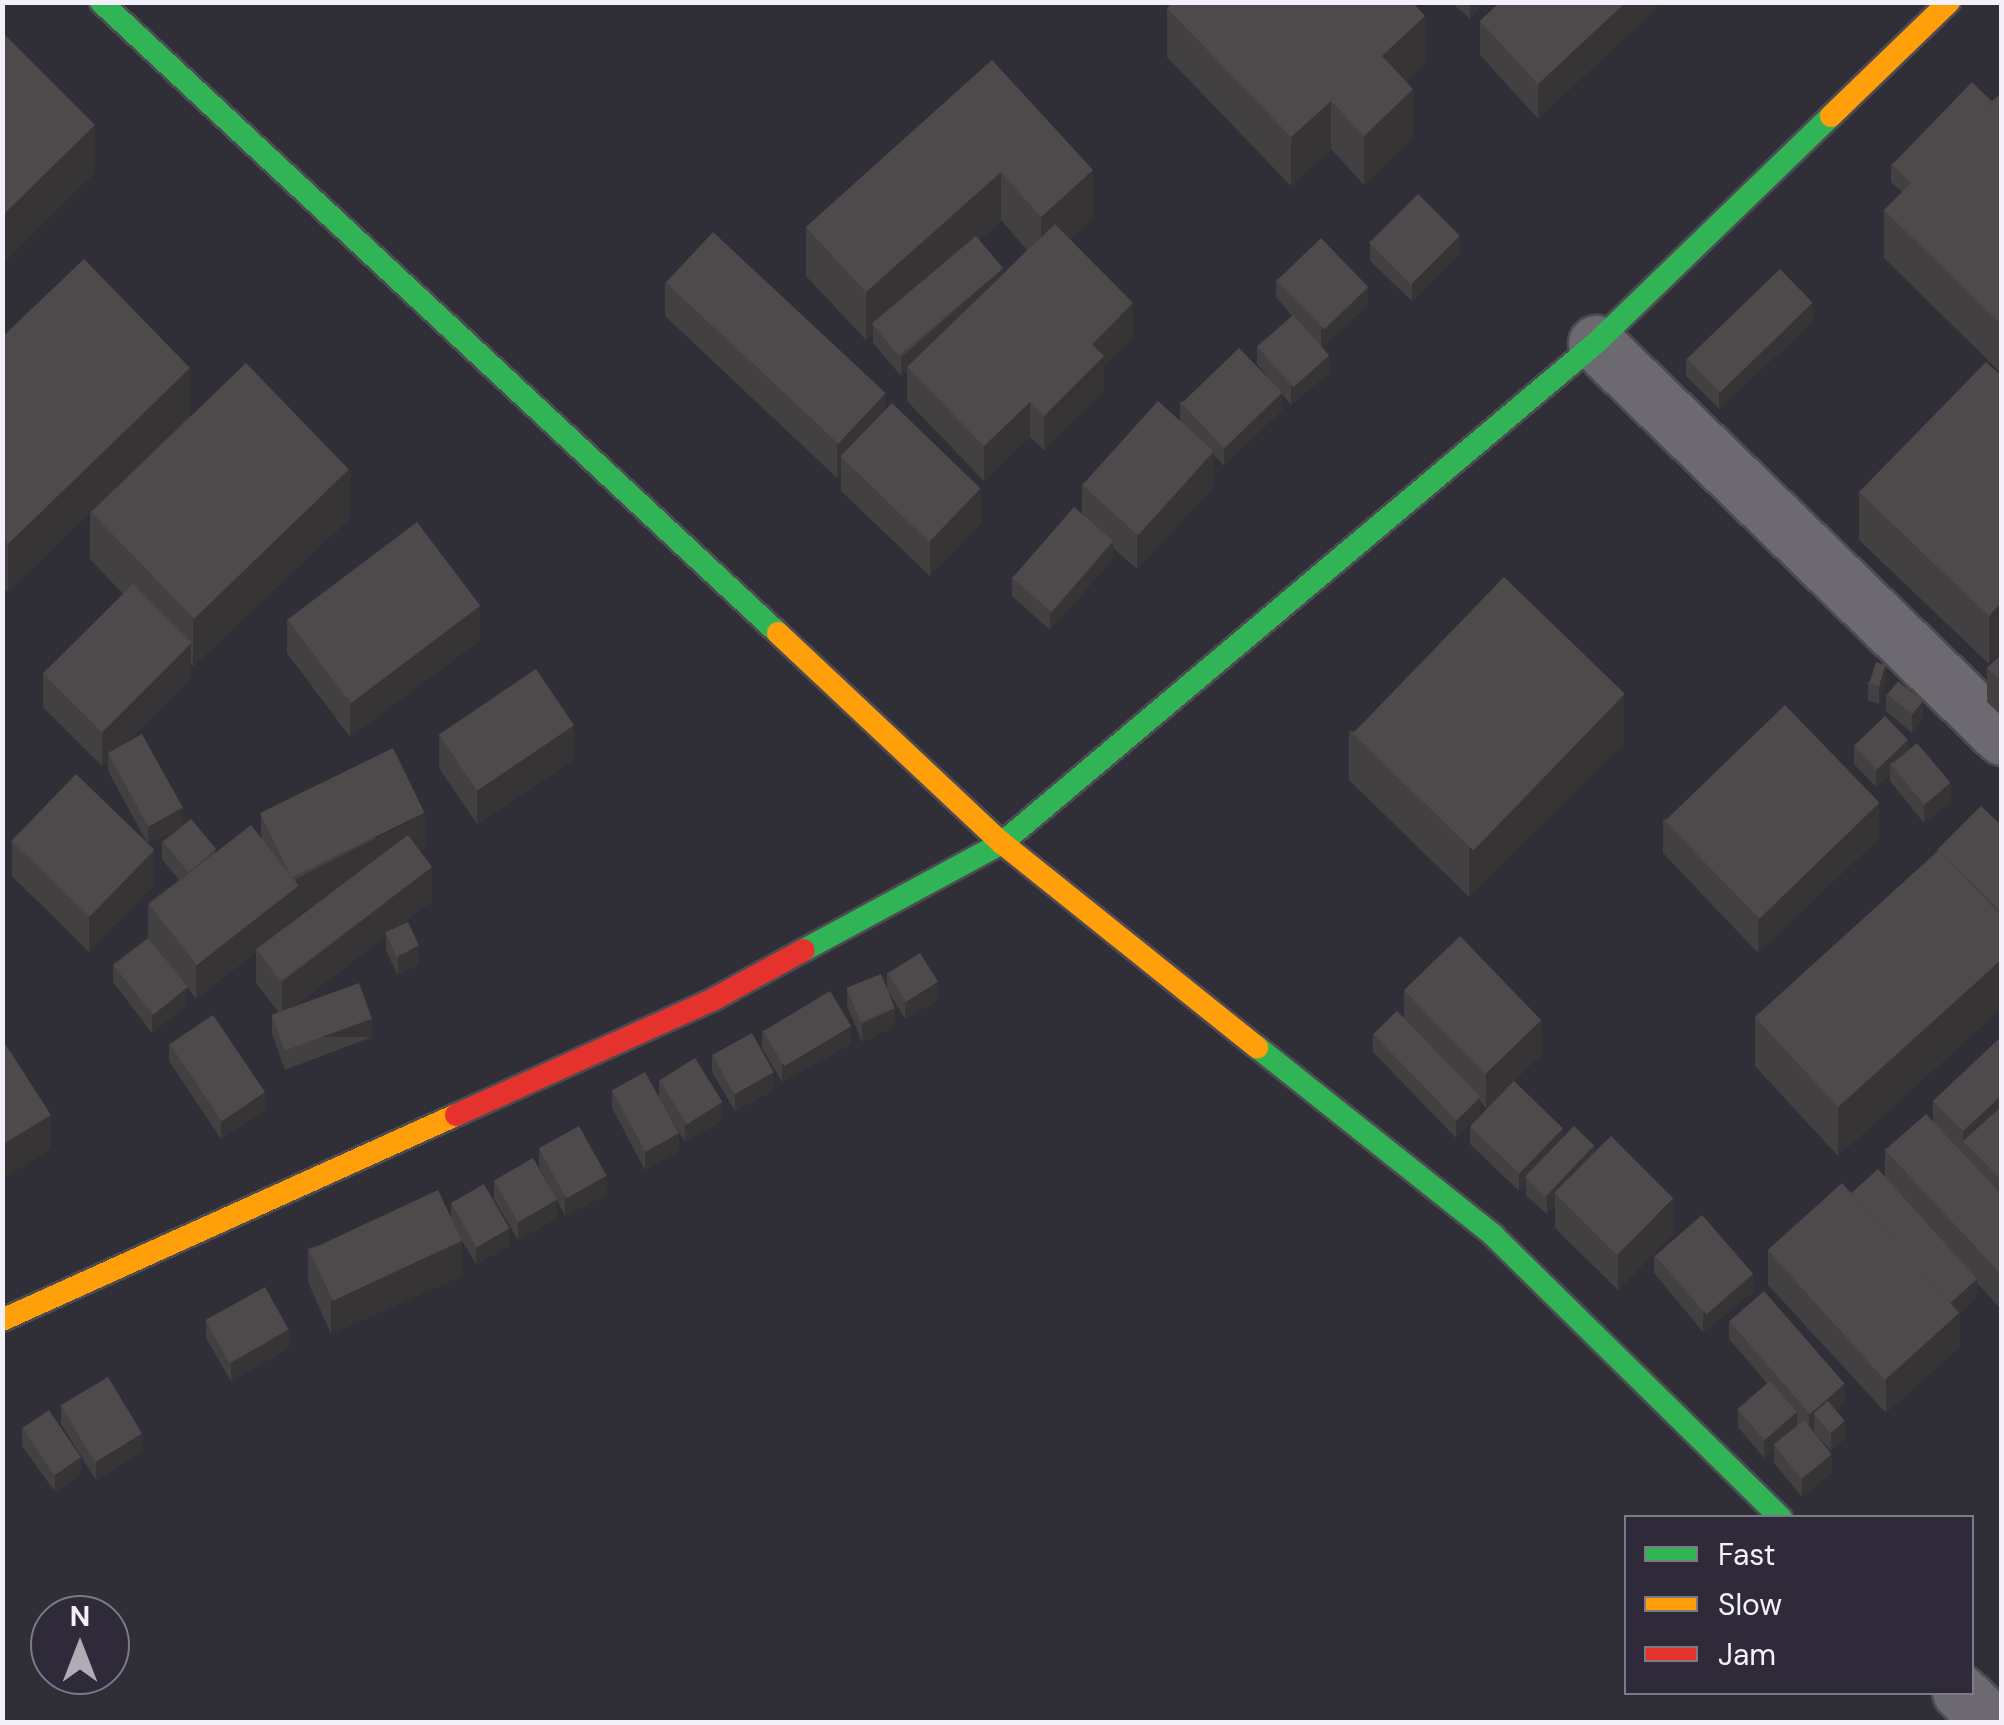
<!DOCTYPE html>
<html>
<head>
<meta charset="utf-8">
<style>
	body { margin:0 }
	#map { position:relative; width:2004px; height:1725px; overflow:hidden; background:#302e36; font-family:"DM Sans",sans-serif }
	div>[style] { position:absolute }
	.roads { filter:drop-shadow(2px 0 #4d4a52) drop-shadow(-2px 0 #4d4a52) drop-shadow(0 2px #4d4a52) drop-shadow(0 -2px #4d4a52) }
	.street>* { height:55px; margin:-27.5px; padding:0 27.5px; transform-origin:27.5px; border-radius:27.5px; background:#6c6a70 }
	.fast>* { height:22px; margin:-11px; padding:0 11px; transform-origin:11px; border-radius:11px; background:#30b455 }
	.slow>* { height:22px; margin:-11px; padding:0 11px; transform-origin:11px; border-radius:11px; background:#ff9f0a }
	.jam>* { height:22px; margin:-11px; padding:0 11px; transform-origin:11px; border-radius:11px; background:#e5322d }
	.wall>* { inset:0; background:#434041 }
	.shaded-wall>* { inset:0; background:#373435; transform-origin:0 0 }
	.building>* { inset:0; background:#4e4a4c; transform-origin:0 0 }
	span { translate:-50% -50%; white-space:nowrap; text-align:center; line-height:1.15; -webkit-text-stroke:10px #2f2a39; paint-order:stroke }
	.frame { position:absolute; inset:0; border:5px solid #f3f0fa; pointer-events:none }
	.legend { position:absolute; left:1624px; top:1515px; width:350px; height:180px; box-sizing:border-box; background:#2f2a39; border:2px solid #7d7986; margin:0; padding:12px 18px; list-style:none; font-size:30px; color:#f3f0fa }
	.legend li { display:flex; align-items:center; gap:20px; height:50px }
	.legend b { width:50px; border:2px solid #7d7986 }
	.north { position:absolute; left:30px; top:1595px; width:100px; height:100px; box-sizing:border-box; background:#2f2a39; border:2px solid #7d7986; border-radius:50%; rotate:0deg; font-size:28px; font-weight:700; line-height:40px; text-align:center; color:#f3f0fa }
	.north::after { content:''; display:block; margin:auto; width:35px; height:45px; background:#afacb5; clip-path:polygon(50% 0,100% 100%,50% 72%,0 100%) }
</style>
</head>
<body>
<div id="map">
	<div class="roads">
		<div class="street">
			<i style="left:1596px;top:343px;width:566px;rotate:44.14deg"></i>
			<i style="left:1960px;top:1692px;width:43px;rotate:44.1deg"></i>
		</div>
		<div class="fast">
			<i style="left:101px;top:2px;width:925px;rotate:42.99deg"></i>
			<i style="left:804px;top:950px;width:225px;rotate:-28.4deg"></i>
			<i style="left:1002px;top:843px;width:776px;rotate:-40.09deg"></i>
			<i style="left:1596px;top:343px;width:327px;rotate:-44deg"></i>
			<i style="left:1257px;top:1047px;width:302px;rotate:38.5deg"></i>
			<i style="left:1493px;top:1235px;width:404px;rotate:44.5deg"></i>
		</div>
		<div class="slow">
			<i style="left:1831px;top:116px;width:164px;rotate:-44deg"></i>
			<i style="left:778px;top:633px;width:307px;rotate:43.2deg"></i>
			<i style="left:1002px;top:843px;width:327px;rotate:38.7deg"></i>
			<i style="left:2px;top:1320px;width:498px;rotate:-24.3deg"></i>
		</div>
		<div class="jam">
			<i style="left:456px;top:1115px;width:283px;rotate:-24.2deg"></i>
			<i style="left:714px;top:999px;width:102px;rotate:-28.6deg"></i>
		</div>
	</div>
	<div class="wall">
		<i style="clip-path:polygon(1451px 2px,1484px 2px,1470px 19px)"></i>
		<i style="clip-path:polygon(1500px 2px,1663px 2px,1538px 119px,1480px 55px,1480px 21px)"></i>
		<i style="clip-path:polygon(1167px 8px,1425px 64px,1406px 82px,1413px 138px,1364px 185px,1331px 149px,1291px 186px,1167px 57px)"></i>
		<i style="clip-path:polygon(evenodd,992px 60px,1093px 219px,1070px 239px,1133px 338px,1104px 366px,1104px 391px,1044px 450px,1030px 437px,984px 481px,907px 401px,907px 370px,901px 376px,873px 343px,873px 334px,866px 340px,806px 276px,806px 227px,992px 60px,1001px 220px,1027px 250px,1003px 274px,979px 240px,1001px 220px)"></i>
		<i style="clip-path:polygon(2002px 92px,2002px 374px,1884px 258px,1884px 210px,1902px 192px,1891px 182px,1891px 164px,1992px 101px)"></i>
		<i style="clip-path:polygon(1370px 243px,1460px 254px,1412px 301px,1370px 261px)"></i>
		<i style="clip-path:polygon(1276px 279px,1368px 305px,1322px 347px,1329px 373px,1291px 405px,1282px 394px,1282px 410px,1224px 466px,1214px 455px,1214px 486px,1137px 569px,1113px 548px,1113px 559px,1050px 630px,1012px 596px,1012px 578px,1082px 514px,1082px 484px,1180px 420px,1180px 402px,1267px 376px,1257px 364px,1257px 346px,1292px 316px,1276px 297px)"></i>
		<i style="clip-path:polygon(665px 282px,885px 411px,981px 523px,930px 576px,841px 491px,841px 474px,837px 478px,665px 316px)"></i>
		<i style="clip-path:polygon(1813px 321px,1719px 409px,1686px 376px,1686px 358px)"></i>
		<i style="clip-path:polygon(evenodd,2px 337px,190px 416px,350px 518px,193px 666px,191px 663px,191px 677px,125px 743px,183px 825px,216px 852px,261px 838px,261px 814px,425px 848px,420px 851px,432px 901px,398px 927px,419px 964px,398px 975px,386px 951px,386px 936px,292px 1008px,372px 1037px,285px 1070px,272px 1034px,272px 1016px,279px 1013px,256px 983px,256px 952px,196px 999px,187px 987px,187px 1005px,152px 1033px,113px 982px,113px 964px,148px 938px,148px 903px,179px 880px,162px 859px,162px 841px,181px 827px,148px 844px,154px 885px,89px 952px,12px 876px,12px 841px,148px 844px,108px 771px,108px 761px,102px 766px,43px 707px,43px 673px,123px 594px,90px 559px,90px 513px,8px 592px,2px 587px,2px 337px,319px 902px,298px 918px,298px 913px,319px 902px)"></i>
		<i style="clip-path:polygon(2002px 376px,1989px 664px,1859px 540px,1859px 492px)"></i>
		<i style="clip-path:polygon(287px 619px,480px 640px,350px 737px,287px 653px)"></i>
		<i style="clip-path:polygon(2002px 654px,2002px 716px,1987px 702px,1987px 668px)"></i>
		<i style="clip-path:polygon(1868px 682px,1886px 683px,1879px 704px,1868px 700px)"></i>
		<i style="clip-path:polygon(1886px 693px,1923px 719px,1912px 733px,1886px 711px)"></i>
		<i style="clip-path:polygon(1349px 731px,1624px 743px,1469px 897px,1349px 780px)"></i>
		<i style="clip-path:polygon(439px 734px,574px 759px,477px 824px,439px 768px)"></i>
		<i style="clip-path:polygon(1854px 746px,1908px 749px,1951px 801px,1924px 823px,1890px 781px,1890px 774px,1876px 787px,1854px 764px)"></i>
		<i style="clip-path:polygon(1663px 819px,1879px 838px,1758px 953px,1663px 853px)"></i>
		<i style="clip-path:polygon(2002px 826px,2002px 1008px,1838px 1156px,1755px 1066px,1755px 1017px,1937px 852px,1937px 850px)"></i>
		<i style="clip-path:polygon(887px 972px,938px 1000px,905px 1019px,887px 990px,895px 1026px,862px 1042px,847px 1006px,847px 988px,887px 990px)"></i>
		<i style="clip-path:polygon(1404px 991px,1542px 1054px,1514px 1081px,1563px 1137px,1594px 1154px,1674px 1233px,1618px 1290px,1555px 1228px,1555px 1206px,1547px 1214px,1526px 1196px,1526px 1185px,1519px 1191px,1470px 1144px,1470px 1126px,1510px 1085px,1486px 1108px,1480px 1101px,1456px 1138px,1373px 1052px,1373px 1034px,1404px 1019px)"></i>
		<i style="clip-path:polygon(762px 1030px,851px 1044px,782px 1082px,762px 1048px)"></i>
		<i style="clip-path:polygon(2002px 1036px,2002px 1306px,2000px 1308px,1977px 1283px,1977px 1297px,1960px 1313px,1960px 1347px,1886px 1413px,1768px 1285px,1768px 1250px,1851px 1193px,1885px 1178px,1885px 1150px,1933px 1122px,1933px 1101px)"></i>
		<i style="clip-path:polygon(169px 1043px,265px 1110px,221px 1139px,169px 1061px)"></i>
		<i style="clip-path:polygon(712px 1054px,774px 1090px,735px 1111px,712px 1072px)"></i>
		<i style="clip-path:polygon(659px 1079px,722px 1120px,685px 1142px,666px 1110px,679px 1151px,645px 1170px,612px 1108px,612px 1090px,659px 1097px)"></i>
		<i style="clip-path:polygon(539px 1149px,607px 1194px,565px 1216px,557px 1200px,557px 1218px,518px 1240px,494px 1199px,494px 1181px,554px 1195px,539px 1167px)"></i>
		<i style="clip-path:polygon(451px 1203px,509px 1246px,476px 1264px,461px 1239px,462px 1276px,331px 1334px,308px 1282px,308px 1248px,451px 1217px)"></i>
		<i style="clip-path:polygon(1654px 1255px,1753px 1292px,1703px 1332px,1654px 1273px)"></i>
		<i style="clip-path:polygon(206px 1320px,289px 1348px,231px 1381px,206px 1338px)"></i>
		<i style="clip-path:polygon(1729px 1321px,1845px 1402px,1836px 1410px,1845px 1439px,1831px 1451px,1814px 1432px,1814px 1427px,1812px 1429px,1832px 1472px,1802px 1497px,1774px 1463px,1774px 1450px,1764px 1458px,1738px 1427px,1738px 1409px,1767px 1383px,1729px 1339px)"></i>
		<i style="clip-path:polygon(61px 1406px,142px 1452px,96px 1480px,61px 1424px)"></i>
		<i style="clip-path:polygon(22px 1428px,81px 1475px,55px 1492px,22px 1446px)"></i>
	</div>
	<div class="shaded-wall">
		<i style="clip-path:polygon(1470px 2px,1484px 2px,1470px 19px)"></i>
		<i style="clip-path:polygon(1626px 2px,1663px 2px,1538px 119px,1538px 84px)"></i>
		<i style="clip-path:polygon(1425px 16px,1425px 64px,1382px 105px,1382px 56px)"></i>
		<i style="clip-path:polygon(1413px 89px,1413px 138px,1364px 185px,1364px 136px)"></i>
		<i style="clip-path:polygon(1331px 101px,1331px 149px,1291px 186px,1291px 137px)"></i>
		<i style="clip-path:polygon(95px 125px,95px 173px,2px 265px,2px 216px)"></i>
		<i style="clip-path:polygon(1093px 170px,1093px 219px,1041px 266px,1041px 217px)"></i>
		<i style="clip-path:polygon(1001px 172px,1001px 220px,878px 330px,873px 325px,873px 334px,866px 340px,866px 292px)"></i>
		<i style="clip-path:polygon(1460px 236px,1460px 254px,1412px 301px,1412px 283px)"></i>
		<i style="clip-path:polygon(1003px 268px,1003px 286px,907px 367px,907px 370px,901px 376px,901px 358px)"></i>
		<i style="clip-path:polygon(1368px 287px,1368px 305px,1321px 348px,1321px 330px)"></i>
		<i style="clip-path:polygon(1133px 303px,1133px 338px,1104px 366px,1104px 391px,1044px 450px,1044px 416px,1092px 344px)"></i>
		<i style="clip-path:polygon(1813px 303px,1813px 321px,1719px 409px,1719px 391px)"></i>
		<i style="clip-path:polygon(1329px 355px,1329px 373px,1291px 405px,1291px 387px)"></i>
		<i style="clip-path:polygon(190px 368px,190px 416px,8px 592px,8px 544px)"></i>
		<i style="clip-path:polygon(1282px 392px,1282px 410px,1224px 466px,1224px 448px)"></i>
		<i style="clip-path:polygon(885px 393px,885px 428px,841px 456px,841px 474px,837px 478px,837px 444px)"></i>
		<i style="clip-path:polygon(1030px 402px,1030px 437px,984px 481px,984px 446px)"></i>
		<i style="clip-path:polygon(1214px 451px,1214px 486px,1137px 569px,1137px 535px)"></i>
		<i style="clip-path:polygon(350px 469px,350px 518px,193px 666px,193px 617px)"></i>
		<i style="clip-path:polygon(981px 488px,981px 523px,930px 576px,930px 541px)"></i>
		<i style="clip-path:polygon(1113px 541px,1113px 559px,1050px 630px,1050px 612px)"></i>
		<i style="clip-path:polygon(2002px 602px,2002px 651px,1989px 664px,1989px 616px)"></i>
		<i style="clip-path:polygon(480px 606px,480px 640px,350px 737px,350px 702px)"></i>
		<i style="clip-path:polygon(191px 643px,191px 677px,110px 758px,108px 753px,108px 761px,102px 766px,102px 731px)"></i>
		<i style="clip-path:polygon(1886px 665px,1886px 683px,1879px 704px,1879px 686px)"></i>
		<i style="clip-path:polygon(1624px 694px,1624px 743px,1469px 897px,1469px 849px)"></i>
		<i style="clip-path:polygon(1923px 701px,1923px 719px,1912px 733px,1912px 715px)"></i>
		<i style="clip-path:polygon(574px 725px,574px 759px,477px 824px,477px 789px)"></i>
		<i style="clip-path:polygon(1908px 740px,1908px 758px,1890px 763px,1890px 774px,1876px 787px,1876px 769px)"></i>
		<i style="clip-path:polygon(1951px 783px,1951px 801px,1924px 823px,1924px 805px)"></i>
		<i style="clip-path:polygon(1879px 803px,1879px 838px,1758px 953px,1758px 919px)"></i>
		<i style="clip-path:polygon(183px 807px,183px 825px,148px 844px,148px 826px)"></i>
		<i style="clip-path:polygon(425px 813px,425px 848px,298px 913px,298px 920px,256px 949px,256px 952px,196px 999px,196px 964px,296px 888px,296px 879px)"></i>
		<i style="clip-path:polygon(154px 850px,154px 885px,89px 952px,89px 917px)"></i>
		<i style="clip-path:polygon(432px 867px,432px 901px,388px 935px,386px 933px,386px 936px,282px 1016px,282px 982px)"></i>
		<i style="clip-path:polygon(419px 946px,419px 964px,398px 975px,398px 957px)"></i>
		<i style="clip-path:polygon(2002px 959px,2002px 1008px,1838px 1156px,1838px 1107px)"></i>
		<i style="clip-path:polygon(938px 982px,938px 1000px,905px 1019px,905px 1001px)"></i>
		<i style="clip-path:polygon(187px 987px,187px 1005px,152px 1033px,152px 1015px)"></i>
		<i style="clip-path:polygon(895px 1008px,895px 1026px,862px 1042px,862px 1024px)"></i>
		<i style="left:372px;top:1019px;width:18px;height:93px;rotate:90deg"></i>
		<i style="clip-path:polygon(1542px 1020px,1542px 1054px,1486px 1108px,1486px 1073px)"></i>
		<i style="clip-path:polygon(851px 1026px,851px 1044px,782px 1082px,782px 1064px)"></i>
		<i style="clip-path:polygon(774px 1072px,774px 1090px,735px 1111px,735px 1093px)"></i>
		<i style="clip-path:polygon(265px 1092px,265px 1110px,221px 1139px,221px 1121px)"></i>
		<i style="clip-path:polygon(2002px 1095px,2002px 1130px,1963px 1141px,1963px 1131px)"></i>
		<i style="clip-path:polygon(1480px 1097px,1480px 1115px,1456px 1138px,1456px 1120px)"></i>
		<i style="clip-path:polygon(722px 1102px,722px 1120px,685px 1142px,685px 1124px)"></i>
		<i style="clip-path:polygon(51px 1115px,51px 1149px,2px 1180px,2px 1145px)"></i>
		<i style="clip-path:polygon(1563px 1128px,1563px 1146px,1526px 1178px,1526px 1185px,1519px 1191px,1519px 1173px)"></i>
		<i style="clip-path:polygon(679px 1133px,679px 1151px,645px 1170px,645px 1152px)"></i>
		<i style="clip-path:polygon(1594px 1145px,1594px 1163px,1555px 1193px,1555px 1206px,1547px 1214px,1547px 1196px)"></i>
		<i style="clip-path:polygon(607px 1176px,607px 1194px,565px 1216px,565px 1198px)"></i>
		<i style="clip-path:polygon(1674px 1198px,1674px 1233px,1618px 1290px,1618px 1255px)"></i>
		<i style="clip-path:polygon(557px 1200px,557px 1218px,518px 1240px,518px 1222px)"></i>
		<i style="clip-path:polygon(509px 1228px,509px 1246px,476px 1264px,476px 1246px)"></i>
		<i style="clip-path:polygon(462px 1241px,462px 1276px,331px 1334px,331px 1300px)"></i>
		<i style="left:2002px;top:1272px;width:34px;height:2px;rotate:90deg"></i>
		<i style="clip-path:polygon(1753px 1274px,1753px 1292px,1703px 1332px,1703px 1314px)"></i>
		<i style="clip-path:polygon(1977px 1279px,1977px 1297px,1960px 1313px,1960px 1347px,1886px 1413px,1886px 1378px,1947px 1306px)"></i>
		<i style="clip-path:polygon(289px 1330px,289px 1348px,231px 1381px,231px 1363px)"></i>
		<i style="clip-path:polygon(1845px 1384px,1845px 1402px,1822px 1422px,1814px 1414px,1814px 1427px,1809px 1432px,1809px 1414px)"></i>
		<i style="clip-path:polygon(1797px 1412px,1797px 1430px,1774px 1445px,1774px 1450px,1764px 1458px,1764px 1440px)"></i>
		<i style="clip-path:polygon(1845px 1421px,1845px 1439px,1831px 1451px,1831px 1433px)"></i>
		<i style="clip-path:polygon(142px 1434px,142px 1452px,96px 1480px,96px 1462px)"></i>
		<i style="clip-path:polygon(1832px 1454px,1832px 1472px,1802px 1497px,1802px 1479px)"></i>
		<i style="clip-path:polygon(81px 1457px,81px 1475px,55px 1492px,55px 1474px)"></i>
	</div>
	<div class="building">
		<i style="clip-path:polygon(1173px 2px,1412px 2px,1425px 16px,1382px 56px,1413px 89px,1364px 136px,1331px 101px,1291px 137px,1167px 8px)"></i>
		<i style="clip-path:polygon(1500px 2px,1626px 2px,1538px 84px,1480px 21px)"></i>
		<i style="clip-path:polygon(4px 34px,95px 125px,2px 216px,2px 35px)"></i>
		<i style="clip-path:polygon(992px 60px,1093px 170px,1041px 217px,1001px 172px,866px 292px,806px 227px)"></i>
		<i style="left:1972px;top:82px;width:28px;height:115px;rotate:44deg"></i>
		<i style="clip-path:polygon(2002px 92px,2002px 325px,1884px 210px)"></i>
		<i style="left:1418px;top:194px;width:59px;height:69px;rotate:45deg"></i>
		<i style="clip-path:polygon(1055px 224px,1133px 303px,1092px 344px,1104px 356px,1044px 416px,1030px 402px,984px 446px,907px 367px)"></i>
		<i style="left:713px;top:232px;width:236px;height:69px;rotate:43deg"></i>
		<i style="left:976px;top:236px;width:42px;height:136px;rotate:50deg"></i>
		<i style="left:1321px;top:238px;width:68px;height:61px;rotate:46deg"></i>
		<i style="clip-path:polygon(84px 259px,190px 368px,8px 544px,2px 538px,2px 337px)"></i>
		<i style="left:1780px;top:269px;width:47px;height:129px;rotate:46deg"></i>
		<i style="left:1293px;top:315px;width:54px;height:48px;rotate:48deg"></i>
		<i style="left:1239px;top:348px;width:62px;height:80px;rotate:46deg"></i>
		<i style="clip-path:polygon(1986px 362px,2002px 376px,2002px 602px,1989px 616px,1859px 492px)"></i>
		<i style="left:246px;top:363px;width:148px;height:215px;rotate:46deg"></i>
		<i style="left:1158px;top:401px;width:75px;height:113px;rotate:42deg"></i>
		<i style="left:892px;top:403px;width:123px;height:74px;rotate:44deg"></i>
		<i style="left:1074px;top:507px;width:52px;height:94px;rotate:41deg"></i>
		<i style="left:417px;top:522px;width:105px;height:162px;rotate:53deg"></i>
		<i style="left:1504px;top:577px;width:168px;height:218px;rotate:44deg"></i>
		<i style="left:133px;top:584px;width:83px;height:127px;rotate:45deg"></i>
		<i style="clip-path:polygon(2002px 654px,2002px 682px,1987px 668px)"></i>
		<i style="left:1876px;top:662px;width:10px;height:22px;rotate:17deg"></i>
		<i style="left:536px;top:669px;width:68px;height:117px;rotate:56deg"></i>
		<i style="left:1898px;top:681px;width:32px;height:17px;rotate:39deg"></i>
		<i style="left:1785px;top:705px;width:136px;height:167px;rotate:46deg"></i>
		<i style="left:1885px;top:716px;width:33px;height:43px;rotate:46deg"></i>
		<i style="left:142px;top:734px;width:84px;height:39px;rotate:61deg"></i>
		<i style="left:1917px;top:743px;width:52px;height:34px;rotate:50deg"></i>
		<i style="left:393px;top:748px;width:72px;height:148px;rotate:64deg"></i>
		<i style="left:76px;top:774px;width:109px;height:93px;rotate:44deg"></i>
		<i style="clip-path:polygon(1981px 806px,2002px 826px,2002px 913px,1939px 850px,1937px 850px)"></i>
		<i style="left:191px;top:819px;width:39px;height:36px;rotate:50deg"></i>
		<i style="left:251px;top:825px;width:77px;height:129px;rotate:52deg"></i>
		<i style="left:408px;top:835px;width:40px;height:190px;rotate:53deg"></i>
		<i style="clip-path:polygon(1939px 850px,2002px 917px,2002px 959px,1838px 1107px,1755px 1017px)"></i>
		<i style="left:408px;top:922px;width:26px;height:25px;rotate:65deg"></i>
		<i style="left:1460px;top:936px;width:117px;height:78px;rotate:46deg"></i>
		<i style="left:148px;top:938px;width:63px;height:44px;rotate:51deg"></i>
		<i style="left:920px;top:953px;width:34px;height:38px;rotate:58deg"></i>
		<i style="left:881px;top:974px;width:37px;height:37px;rotate:68deg"></i>
		<i style="left:359px;top:983px;width:38px;height:93px;rotate:70deg"></i>
		<i style="left:830px;top:991px;width:41px;height:78px;rotate:59deg"></i>
		<i style="left:1397px;top:1011px;width:120px;height:33px;rotate:46deg"></i>
		<i style="left:213px;top:1015px;width:93px;height:52px;rotate:56deg"></i>
		<i style="left:752px;top:1033px;width:45px;height:45px;rotate:61deg"></i>
		<i style="clip-path:polygon(2002px 1036px,2002px 1095px,1963px 1131px,1933px 1101px)"></i>
		<i style="clip-path:polygon(2px 1039px,51px 1115px,2px 1145px)"></i>
		<i style="left:695px;top:1058px;width:52px;height:42px;rotate:58deg"></i>
		<i style="left:645px;top:1072px;width:70px;height:38px;rotate:61deg"></i>
		<i style="left:1514px;top:1081px;width:68px;height:63px;rotate:44deg"></i>
		<i style="clip-path:polygon(2002px 1106px,2002px 1181px,1963px 1141px)"></i>
		<i style="clip-path:polygon(1926px 1114px,2002px 1195px,2002px 1272px,2000px 1273px,1885px 1150px)"></i>
		<i style="left:579px;top:1126px;width:57px;height:46px;rotate:61deg"></i>
		<i style="left:1574px;top:1126px;width:28px;height:71px;rotate:44deg"></i>
		<i style="left:1611px;top:1136px;width:88px;height:80px;rotate:45deg"></i>
		<i style="left:533px;top:1158px;width:48px;height:45px;rotate:60deg"></i>
		<i style="left:1878px;top:1169px;width:148px;height:36px;rotate:48deg"></i>
		<i style="left:1842px;top:1183px;width:175px;height:100px;rotate:48deg"></i>
		<i style="left:484px;top:1184px;width:51px;height:38px;rotate:60deg"></i>
		<i style="left:438px;top:1190px;width:56px;height:142px;rotate:65deg"></i>
		<i style="left:1702px;top:1215px;width:78px;height:62px;rotate:49deg"></i>
		<i style="left:265px;top:1287px;width:49px;height:68px;rotate:61deg"></i>
		<i style="left:1764px;top:1291px;width:123px;height:46px;rotate:49deg"></i>
		<i style="left:108px;top:1377px;width:66px;height:55px;rotate:59deg"></i>
		<i style="left:1770px;top:1381px;width:41px;height:43px;rotate:49deg"></i>
		<i style="left:1828px;top:1401px;width:26px;height:19px;rotate:50deg"></i>
		<i style="left:49px;top:1410px;width:57px;height:32px;rotate:56deg"></i>
		<i style="left:1804px;top:1420px;width:44px;height:39px;rotate:51deg"></i>
	</div>
	<div class="frame"></div>
	<ul class="legend">
	<li><b style="height:12px;background:#30b455"></b>Fast</li>
	<li><b style="height:12px;background:#ff9f0a"></b>Slow</li>
	<li><b style="height:12px;background:#e5322d"></b>Jam</li>
	</ul>
	<div class="north">N</div>
</div>
</body>
</html>
